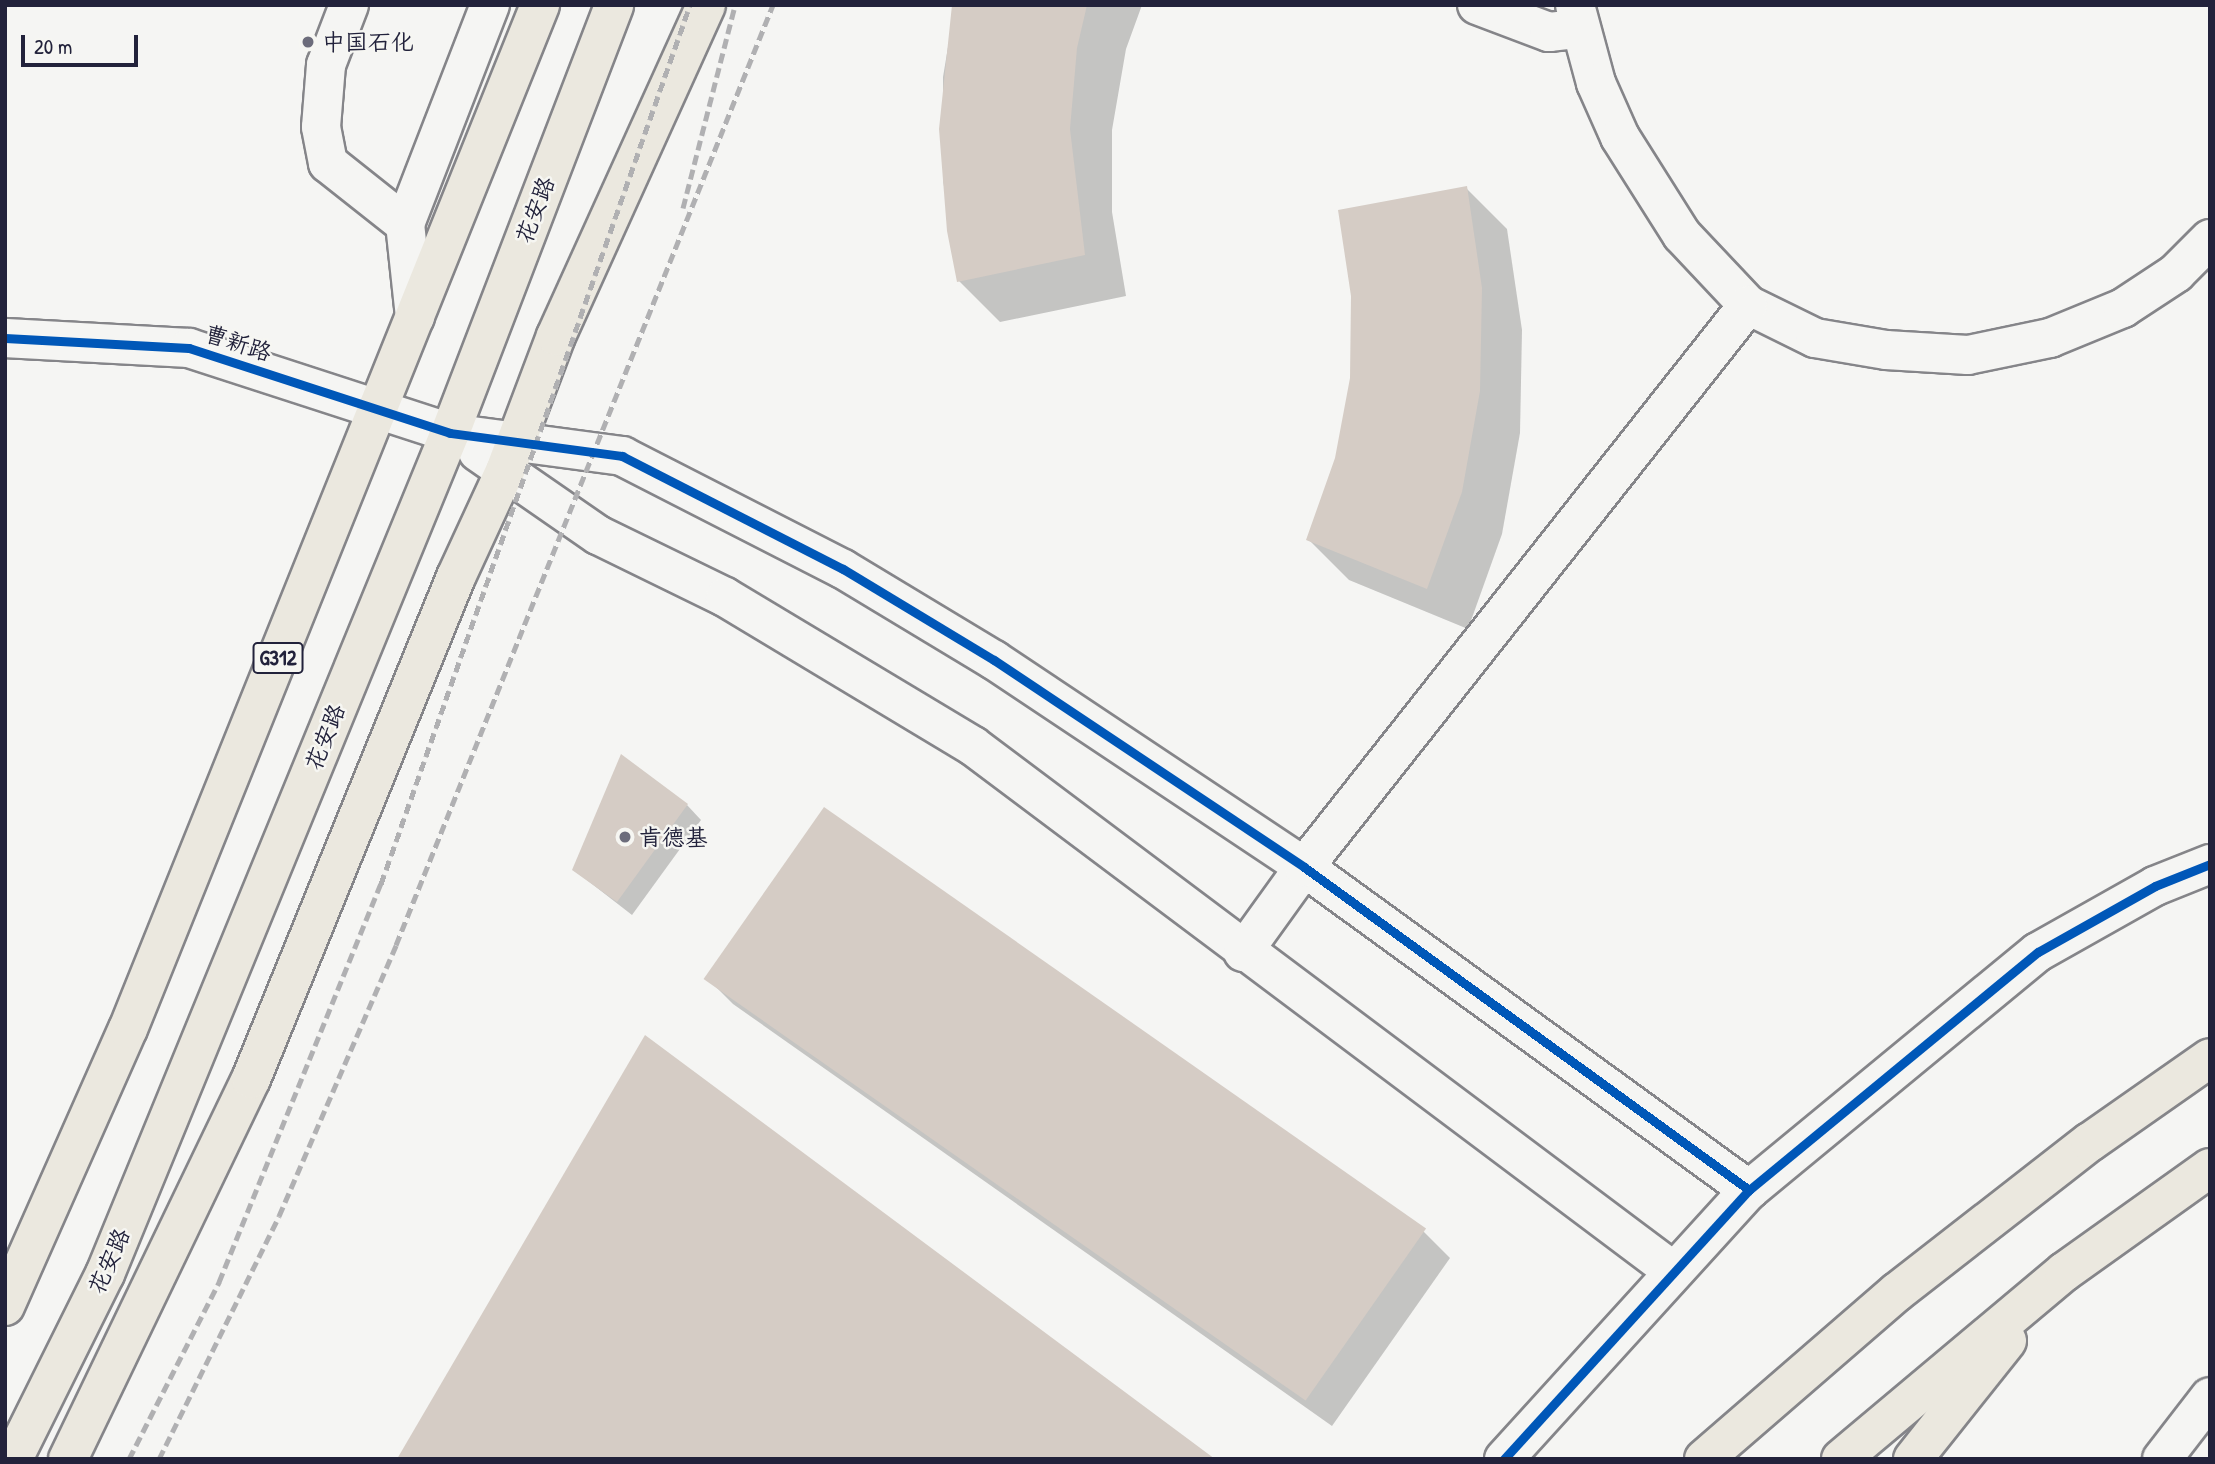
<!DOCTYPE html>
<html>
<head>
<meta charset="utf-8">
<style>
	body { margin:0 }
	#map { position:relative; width:2215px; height:1464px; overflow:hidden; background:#f5f5f3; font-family:"Patrick Hand","LXGW WenKai TC",sans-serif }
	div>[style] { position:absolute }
	.shadow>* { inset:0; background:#0003 }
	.building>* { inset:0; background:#d5ccc5; transform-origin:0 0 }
	.roads { filter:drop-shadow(2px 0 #858589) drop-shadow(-2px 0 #858589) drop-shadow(0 2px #858589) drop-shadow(0 -2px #858589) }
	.minor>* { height:38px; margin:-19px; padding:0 19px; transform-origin:19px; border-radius:19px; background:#f5f5f3 }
	.highway>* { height:38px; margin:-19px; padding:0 19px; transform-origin:19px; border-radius:19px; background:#ebe8df }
	.rail>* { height:5px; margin-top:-2.5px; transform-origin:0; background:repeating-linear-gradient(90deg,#b0b0b2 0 10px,transparent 0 15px) }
	.cycleway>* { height:9px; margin:-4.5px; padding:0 4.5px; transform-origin:4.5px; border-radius:4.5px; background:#0057b8 }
	.dots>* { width:19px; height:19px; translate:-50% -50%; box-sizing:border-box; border:4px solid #f6f6f2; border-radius:50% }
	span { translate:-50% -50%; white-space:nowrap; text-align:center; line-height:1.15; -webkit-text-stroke:5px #f6f6f2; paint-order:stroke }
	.shield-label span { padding:2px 5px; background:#f6f6f2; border:2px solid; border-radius:5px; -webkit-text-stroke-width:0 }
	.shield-label { font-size:21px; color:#22223b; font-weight:700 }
	.poi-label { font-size:23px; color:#22223b }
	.left { translate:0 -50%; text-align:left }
	.street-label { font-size:23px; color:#22223b }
	.frame { position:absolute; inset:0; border:7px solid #22223b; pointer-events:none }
	.scale { position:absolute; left:21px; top:35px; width:117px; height:32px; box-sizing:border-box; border:4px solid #22223b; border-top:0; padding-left:9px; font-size:21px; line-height:24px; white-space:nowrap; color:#22223b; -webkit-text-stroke:5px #f6f6f2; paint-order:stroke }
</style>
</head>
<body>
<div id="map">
	<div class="shadow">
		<i style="clip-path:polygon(955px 5px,1142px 5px,1126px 49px,1112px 130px,1112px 212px,1126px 296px,1000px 322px,959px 281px,943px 180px,943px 77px)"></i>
		<i style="clip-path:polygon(1466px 188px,1507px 229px,1522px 330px,1520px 433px,1502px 534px,1468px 629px,1349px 580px,1308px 539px)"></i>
		<i style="clip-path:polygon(687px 805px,701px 820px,632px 915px,574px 870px)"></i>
		<i style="clip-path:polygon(824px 810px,1424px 1232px,1450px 1258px,1332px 1426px,733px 1004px,707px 978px)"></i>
	</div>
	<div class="building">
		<i style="clip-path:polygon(952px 5px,1087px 5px,1077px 48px,1070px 129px,1085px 255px,957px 282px,947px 231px,939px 129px)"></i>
		<i style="clip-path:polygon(1467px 186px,1482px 288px,1480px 391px,1462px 492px,1427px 589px,1306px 540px,1335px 458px,1350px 378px,1351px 296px,1338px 210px)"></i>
		<i style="clip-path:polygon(621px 754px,688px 804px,617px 902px,572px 870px)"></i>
		<i style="left:824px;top:807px;width:735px;height:210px;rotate:35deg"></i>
		<i style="clip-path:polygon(645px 1035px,1215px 1459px,397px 1459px)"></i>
	</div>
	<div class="roads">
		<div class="minor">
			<i style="left:349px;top:5px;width:64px;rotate:111deg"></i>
			<i style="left:326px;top:65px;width:62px;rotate:94.6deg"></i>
			<i style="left:321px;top:127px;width:37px;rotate:79deg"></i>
			<i style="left:328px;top:163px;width:98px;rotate:38.4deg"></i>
			<i style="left:1477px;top:5px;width:77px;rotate:20.6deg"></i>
			<i style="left:1549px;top:32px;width:29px;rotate:-6deg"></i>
			<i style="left:1575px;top:5px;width:81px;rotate:74.9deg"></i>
			<i style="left:1596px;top:83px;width:59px;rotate:66deg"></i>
			<i style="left:1620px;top:137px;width:116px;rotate:57.7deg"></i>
			<i style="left:1682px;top:235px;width:96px;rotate:46.7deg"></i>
			<i style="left:1748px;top:305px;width:75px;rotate:26.2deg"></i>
			<i style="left:1815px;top:338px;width:72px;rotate:9.6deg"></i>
			<i style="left:1886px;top:350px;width:82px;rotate:3.5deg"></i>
			<i style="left:1968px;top:355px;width:84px;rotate:-11.7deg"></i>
			<i style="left:2050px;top:338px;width:79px;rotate:-22.3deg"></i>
			<i style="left:2123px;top:308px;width:64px;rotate:-33.4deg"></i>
			<i style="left:2176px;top:273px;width:48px;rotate:-45deg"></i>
			<i style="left:415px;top:317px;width:94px;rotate:-96.1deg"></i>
			<i style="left:405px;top:224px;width:235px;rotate:-68.8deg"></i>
			<i style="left:5px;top:338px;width:184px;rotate:3.1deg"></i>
			<i style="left:189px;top:348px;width:274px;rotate:18deg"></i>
			<i style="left:450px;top:433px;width:174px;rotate:7.6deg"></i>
			<i style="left:622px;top:456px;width:248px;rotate:27.1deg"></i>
			<i style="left:843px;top:569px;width:176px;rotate:31.1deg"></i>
			<i style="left:994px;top:660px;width:373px;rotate:33.7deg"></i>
			<i style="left:1304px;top:867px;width:550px;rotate:35.97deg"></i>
			<i style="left:478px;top:452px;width:146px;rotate:34.7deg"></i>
			<i style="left:598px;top:535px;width:141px;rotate:26deg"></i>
			<i style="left:725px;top:597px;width:289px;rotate:31deg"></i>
			<i style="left:973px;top:746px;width:875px;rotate:36.87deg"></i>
			<i style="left:1243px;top:952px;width:105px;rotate:-54.3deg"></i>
			<i style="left:1304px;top:867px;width:716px;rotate:-51.69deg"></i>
			<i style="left:1504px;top:1459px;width:364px;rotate:-47.7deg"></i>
			<i style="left:1749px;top:1190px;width:374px;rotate:-39.5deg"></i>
			<i style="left:2038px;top:952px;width:134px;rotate:-29.4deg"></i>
			<i style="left:2155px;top:886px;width:59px;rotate:-21.8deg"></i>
			<i style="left:2162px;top:1459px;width:78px;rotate:-52.3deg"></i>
		</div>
		<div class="highway">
			<i style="left:5px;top:1306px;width:303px;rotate:-66.1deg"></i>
			<i style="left:128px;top:1029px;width:1104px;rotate:-68.08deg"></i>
			<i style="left:13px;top:1459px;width:207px;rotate:-63.6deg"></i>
			<i style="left:105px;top:1274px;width:909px;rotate:-67.7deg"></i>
			<i style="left:450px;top:433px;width:458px;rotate:-69deg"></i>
			<i style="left:68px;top:1459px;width:422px;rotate:-64.3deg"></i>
			<i style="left:251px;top:1079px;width:542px;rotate:-67.79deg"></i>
			<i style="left:456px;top:577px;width:117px;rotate:-65.2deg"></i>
			<i style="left:505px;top:471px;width:144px;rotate:-69.3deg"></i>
			<i style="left:556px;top:336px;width:363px;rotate:-65.6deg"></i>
			<i style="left:1704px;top:1459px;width:255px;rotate:-40.9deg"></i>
			<i style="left:1897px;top:1292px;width:244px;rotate:-37.9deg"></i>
			<i style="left:2090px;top:1142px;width:146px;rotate:-35deg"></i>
			<i style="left:1841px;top:1459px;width:291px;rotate:-40deg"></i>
			<i style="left:2064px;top:1272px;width:179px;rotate:-35.5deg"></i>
			<i style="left:1913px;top:1459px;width:151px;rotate:-51.5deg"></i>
		</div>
	</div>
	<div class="rail">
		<i style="left:683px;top:208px;width:210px;rotate:-75.6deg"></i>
		<i style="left:129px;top:1459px;width:199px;rotate:-63deg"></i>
		<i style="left:219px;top:1282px;width:430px;rotate:-67.9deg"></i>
		<i style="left:381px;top:884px;width:932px;rotate:-70.63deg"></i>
		<i style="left:159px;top:1459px;width:271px;rotate:-63.7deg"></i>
		<i style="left:279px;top:1216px;width:295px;rotate:-66.6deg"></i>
		<i style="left:396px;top:945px;width:1013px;rotate:-68.15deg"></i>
	</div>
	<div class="cycleway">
		<i style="left:5px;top:338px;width:184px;rotate:3.1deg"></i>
		<i style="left:189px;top:348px;width:274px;rotate:18deg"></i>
		<i style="left:450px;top:433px;width:174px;rotate:7.6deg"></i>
		<i style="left:622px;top:456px;width:248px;rotate:27.1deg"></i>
		<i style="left:843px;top:569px;width:176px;rotate:31.1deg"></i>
		<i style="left:994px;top:660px;width:373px;rotate:33.7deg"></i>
		<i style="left:1304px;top:867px;width:550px;rotate:35.97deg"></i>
		<i style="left:1504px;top:1459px;width:364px;rotate:-47.7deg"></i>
		<i style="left:1749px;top:1190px;width:374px;rotate:-39.5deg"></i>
		<i style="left:2038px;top:952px;width:134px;rotate:-29.4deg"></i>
		<i style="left:2155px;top:886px;width:59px;rotate:-21.8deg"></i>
	</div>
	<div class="dots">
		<i style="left:308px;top:42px;background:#6c6c7b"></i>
		<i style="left:625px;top:837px;background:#6c6c7b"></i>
	</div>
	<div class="shield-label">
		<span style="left:278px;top:658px">G312</span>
	</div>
	<div class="poi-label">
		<span class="left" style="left:322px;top:42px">中国石化</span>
		<span class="left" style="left:639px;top:837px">肯德基</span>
	</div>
	<div class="street-label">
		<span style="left:535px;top:210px;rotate:-69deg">花安路</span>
		<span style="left:238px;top:343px;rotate:18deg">曹新路</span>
		<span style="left:325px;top:737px;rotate:-68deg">花安路</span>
		<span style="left:109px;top:1261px;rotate:-66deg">花安路</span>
	</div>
	<div class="frame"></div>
	<div class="scale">20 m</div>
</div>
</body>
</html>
